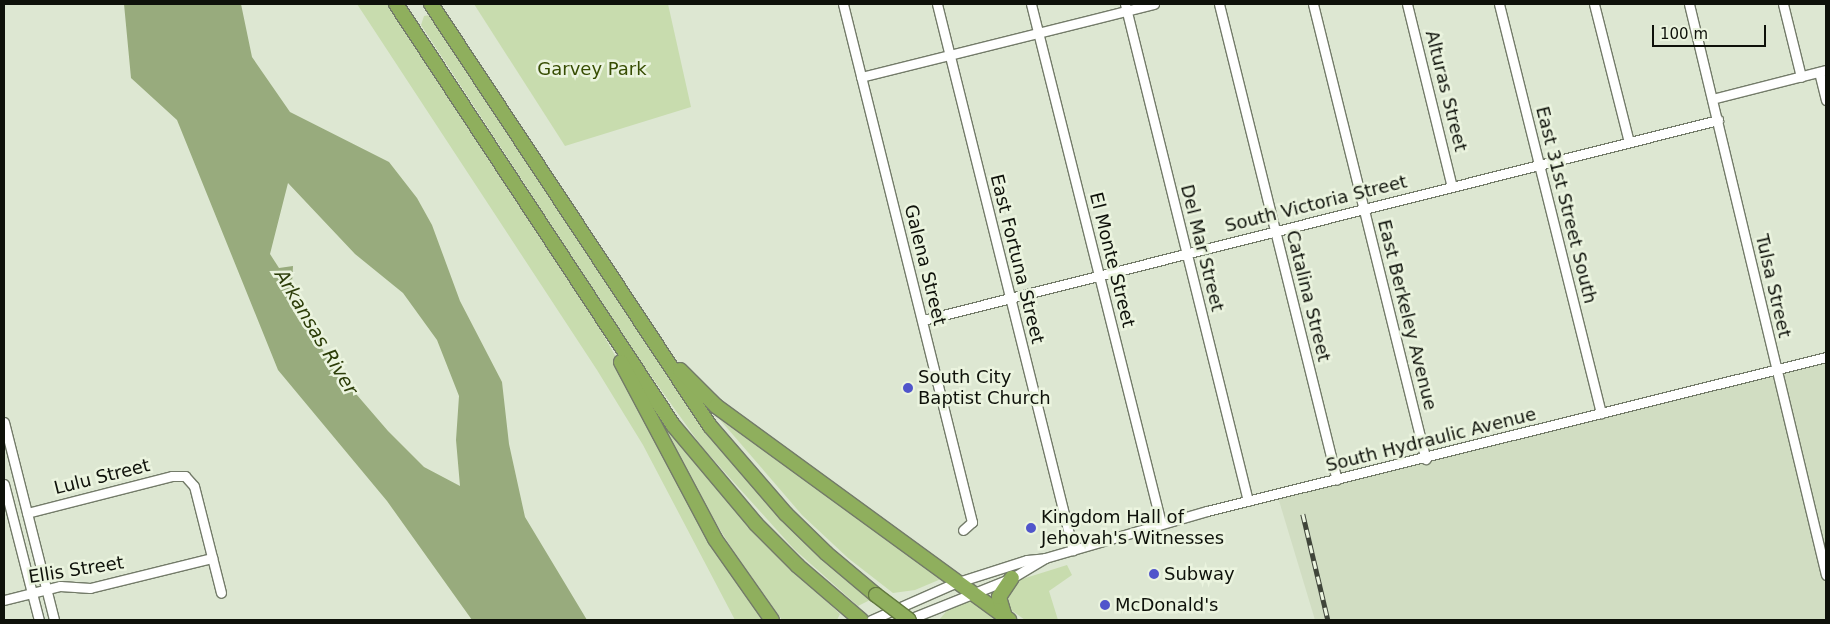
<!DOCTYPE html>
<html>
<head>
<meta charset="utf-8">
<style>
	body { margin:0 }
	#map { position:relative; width:1830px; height:624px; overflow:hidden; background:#dde7d2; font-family:"DejaVu Sans",sans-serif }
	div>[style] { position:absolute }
	.built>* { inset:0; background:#d1ddc2 }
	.green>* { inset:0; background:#c8dcae }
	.water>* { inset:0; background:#98ab7d }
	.roads { filter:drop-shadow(1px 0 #737b69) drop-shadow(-1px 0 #737b69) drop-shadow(0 1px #737b69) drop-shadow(0 -1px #737b69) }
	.minor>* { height:9px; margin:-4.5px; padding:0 4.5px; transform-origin:4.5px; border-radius:4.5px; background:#fff }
	.highway>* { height:14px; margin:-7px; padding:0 7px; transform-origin:7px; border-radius:7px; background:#8faf5d }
	.rail>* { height:4.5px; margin-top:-2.25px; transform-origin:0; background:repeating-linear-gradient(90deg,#ebf4df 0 8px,#40453a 0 16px); box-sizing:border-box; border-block:1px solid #40453a }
	.bridges { filter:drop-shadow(1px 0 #627840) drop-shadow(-1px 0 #627840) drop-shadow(0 1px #627840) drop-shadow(0 -1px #627840) }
	.highway-bridge>* { height:14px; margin:-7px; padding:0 7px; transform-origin:7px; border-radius:7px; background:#8faf5d }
	.dots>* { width:14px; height:14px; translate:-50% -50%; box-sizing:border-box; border:2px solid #ebf4df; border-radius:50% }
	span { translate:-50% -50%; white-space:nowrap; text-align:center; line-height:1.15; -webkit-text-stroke:5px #ebf4df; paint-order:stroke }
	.park-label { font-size:18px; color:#374d03 }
	.street-label { font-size:18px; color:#0e110a }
	.poi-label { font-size:18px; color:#0e110a }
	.left { translate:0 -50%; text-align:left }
	.water-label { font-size:19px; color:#2c3d08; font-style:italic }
	.frame { position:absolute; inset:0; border:5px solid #0e110a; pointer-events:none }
	.scale { position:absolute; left:1652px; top:25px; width:114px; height:22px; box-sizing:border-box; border:2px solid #0e110a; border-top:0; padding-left:6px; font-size:15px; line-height:18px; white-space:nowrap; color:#0e110a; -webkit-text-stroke:4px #ebf4df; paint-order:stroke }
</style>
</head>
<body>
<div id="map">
	<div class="built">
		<i style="clip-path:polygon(1826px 357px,1826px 620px,1315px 620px,1277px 494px)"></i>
	</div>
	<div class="green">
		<i style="clip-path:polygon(357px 4px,388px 4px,591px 313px,765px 620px,735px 620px,643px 445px,597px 370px)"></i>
		<i style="clip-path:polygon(474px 4px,668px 4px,691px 107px,565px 146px)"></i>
		<i style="clip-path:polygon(430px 15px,678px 391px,716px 441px,872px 599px,858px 606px,794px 549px,702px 447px,638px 358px,421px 25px,424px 16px)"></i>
		<i style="clip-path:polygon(709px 407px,899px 546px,941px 579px,915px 590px,893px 593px,848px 558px,802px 515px)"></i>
		<i style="clip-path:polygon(662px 420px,757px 537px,840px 614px,837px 620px,782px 620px,732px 549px,698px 494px,659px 421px)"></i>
		<i style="clip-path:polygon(1067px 565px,1072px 575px,1049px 591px,1058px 620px,1025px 620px,1007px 607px,1009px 588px,1019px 580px)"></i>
		<i style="clip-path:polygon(969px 598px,1001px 620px,939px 620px,950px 607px)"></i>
	</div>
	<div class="water">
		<i style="clip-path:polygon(evenodd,124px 4px,241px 4px,252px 57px,290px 112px,389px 162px,417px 198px,432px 225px,460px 301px,502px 382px,509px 444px,525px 517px,587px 620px,472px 620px,387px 501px,278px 370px,177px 120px,131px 78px,124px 4px,288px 183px,355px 254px,403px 293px,437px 340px,459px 396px,456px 440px,460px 486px,424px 467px,388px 431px,338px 373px,291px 301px,293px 266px,279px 268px,270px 254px,288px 183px)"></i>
	</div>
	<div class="roads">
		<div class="minor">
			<i style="left:843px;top:4px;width:534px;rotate:76.02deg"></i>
			<i style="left:972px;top:522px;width:12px;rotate:138deg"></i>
			<i style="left:937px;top:4px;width:563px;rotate:76.01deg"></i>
			<i style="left:1031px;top:4px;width:535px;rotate:75.94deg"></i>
			<i style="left:1125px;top:4px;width:512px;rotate:76.1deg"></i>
			<i style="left:1219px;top:4px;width:490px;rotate:76.1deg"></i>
			<i style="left:1313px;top:4px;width:469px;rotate:76.1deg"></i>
			<i style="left:1407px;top:4px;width:188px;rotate:76.2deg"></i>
			<i style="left:1499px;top:4px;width:422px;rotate:76deg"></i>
			<i style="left:1594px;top:4px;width:142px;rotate:75.8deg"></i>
			<i style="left:1689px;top:4px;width:587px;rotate:76.51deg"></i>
			<i style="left:1783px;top:4px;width:75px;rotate:76.1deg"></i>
			<i style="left:1819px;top:72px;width:29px;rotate:76deg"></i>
			<i style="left:861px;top:77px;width:302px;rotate:-14deg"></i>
			<i style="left:1712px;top:99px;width:118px;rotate:-14.3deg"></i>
			<i style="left:923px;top:320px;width:820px;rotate:-14.12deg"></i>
			<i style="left:4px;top:422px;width:204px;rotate:75.8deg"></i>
			<i style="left:4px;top:484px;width:140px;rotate:75.6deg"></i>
			<i style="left:27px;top:513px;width:150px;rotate:-14.3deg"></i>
			<i style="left:172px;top:476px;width:13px"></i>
			<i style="left:185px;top:476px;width:13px;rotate:48deg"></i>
			<i style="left:194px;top:486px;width:110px;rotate:75.8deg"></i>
			<i style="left:4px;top:600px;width:58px;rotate:-14deg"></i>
			<i style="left:60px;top:586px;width:30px;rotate:4deg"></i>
			<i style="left:90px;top:588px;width:126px;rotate:-13.8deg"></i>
			<i style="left:871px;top:620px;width:92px;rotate:-23.8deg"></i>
			<i style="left:955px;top:583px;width:76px;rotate:-17.7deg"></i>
			<i style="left:1027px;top:560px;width:18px;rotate:-6deg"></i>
			<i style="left:1045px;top:558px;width:169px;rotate:-16.2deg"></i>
			<i style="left:1207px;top:511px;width:638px;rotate:-13.97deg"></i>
			<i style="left:907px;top:620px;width:113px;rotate:-21.8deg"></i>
			<i style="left:1012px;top:578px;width:39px;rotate:-31deg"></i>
		</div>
		<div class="highway">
			<i style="left:396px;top:4px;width:504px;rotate:56.66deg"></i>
			<i style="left:673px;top:425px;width:129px;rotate:50deg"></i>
			<i style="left:756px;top:524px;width:59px;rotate:45deg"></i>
			<i style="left:798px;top:566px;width:83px;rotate:40.6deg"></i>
			<i style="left:431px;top:4px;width:506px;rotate:56.53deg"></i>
			<i style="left:710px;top:426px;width:116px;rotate:49.2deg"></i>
			<i style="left:786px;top:514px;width:56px;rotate:44.3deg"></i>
			<i style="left:826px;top:553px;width:65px;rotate:40deg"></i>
			<i style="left:621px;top:362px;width:200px;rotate:62deg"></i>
			<i style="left:715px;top:539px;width:99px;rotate:54.9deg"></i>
			<i style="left:680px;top:370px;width:51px;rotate:45deg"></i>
			<i style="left:716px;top:406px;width:363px;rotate:36.1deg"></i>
			<i style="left:1005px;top:617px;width:21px;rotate:-107deg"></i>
			<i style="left:999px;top:597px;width:23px;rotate:-56deg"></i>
		</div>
	</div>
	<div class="rail">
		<i style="left:1303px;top:514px;width:109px;rotate:76.7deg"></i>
	</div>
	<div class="bridges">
		<div class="highway-bridge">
			<i style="left:876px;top:595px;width:41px;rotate:37.1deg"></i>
		</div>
	</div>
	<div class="dots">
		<i style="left:908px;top:388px;background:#5055cb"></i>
		<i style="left:1031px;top:528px;background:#5055cb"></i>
		<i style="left:1154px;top:574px;background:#5055cb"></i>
		<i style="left:1105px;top:605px;background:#5055cb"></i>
	</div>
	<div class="park-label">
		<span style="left:592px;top:69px">Garvey Park</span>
	</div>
	<div class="street-label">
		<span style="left:1446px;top:91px;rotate:76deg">Alturas Street</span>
		<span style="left:1316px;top:204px;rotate:-14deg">South Victoria Street</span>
		<span style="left:1566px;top:205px;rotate:76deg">East 31st Street South</span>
		<span style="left:1202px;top:248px;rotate:76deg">Del Mar Street</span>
		<span style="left:1017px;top:259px;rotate:76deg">East Fortuna Street</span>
		<span style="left:1112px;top:260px;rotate:76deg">El Monte Street</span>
		<span style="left:925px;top:265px;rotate:76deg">Galena Street</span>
		<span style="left:1773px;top:286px;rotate:77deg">Tulsa Street</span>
		<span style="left:1308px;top:296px;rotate:76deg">Catalina Street</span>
		<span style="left:1407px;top:315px;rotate:76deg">East Berkeley Avenue</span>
		<span style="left:1431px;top:440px;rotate:-14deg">South Hydraulic Avenue</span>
		<span style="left:102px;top:477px;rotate:-14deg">Lulu Street</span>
		<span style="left:76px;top:570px;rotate:-9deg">Ellis Street</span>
	</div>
	<div class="poi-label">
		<span class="left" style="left:918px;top:388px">South City<br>Baptist Church</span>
		<span class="left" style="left:1041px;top:528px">Kingdom Hall of<br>Jehovah's Witnesses</span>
		<span class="left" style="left:1164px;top:574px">Subway</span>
		<span class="left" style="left:1115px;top:605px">McDonald's</span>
	</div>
	<div class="water-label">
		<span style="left:316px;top:332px;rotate:59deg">Arkansas River</span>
	</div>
	<div class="frame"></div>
	<div class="scale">100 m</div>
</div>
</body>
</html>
